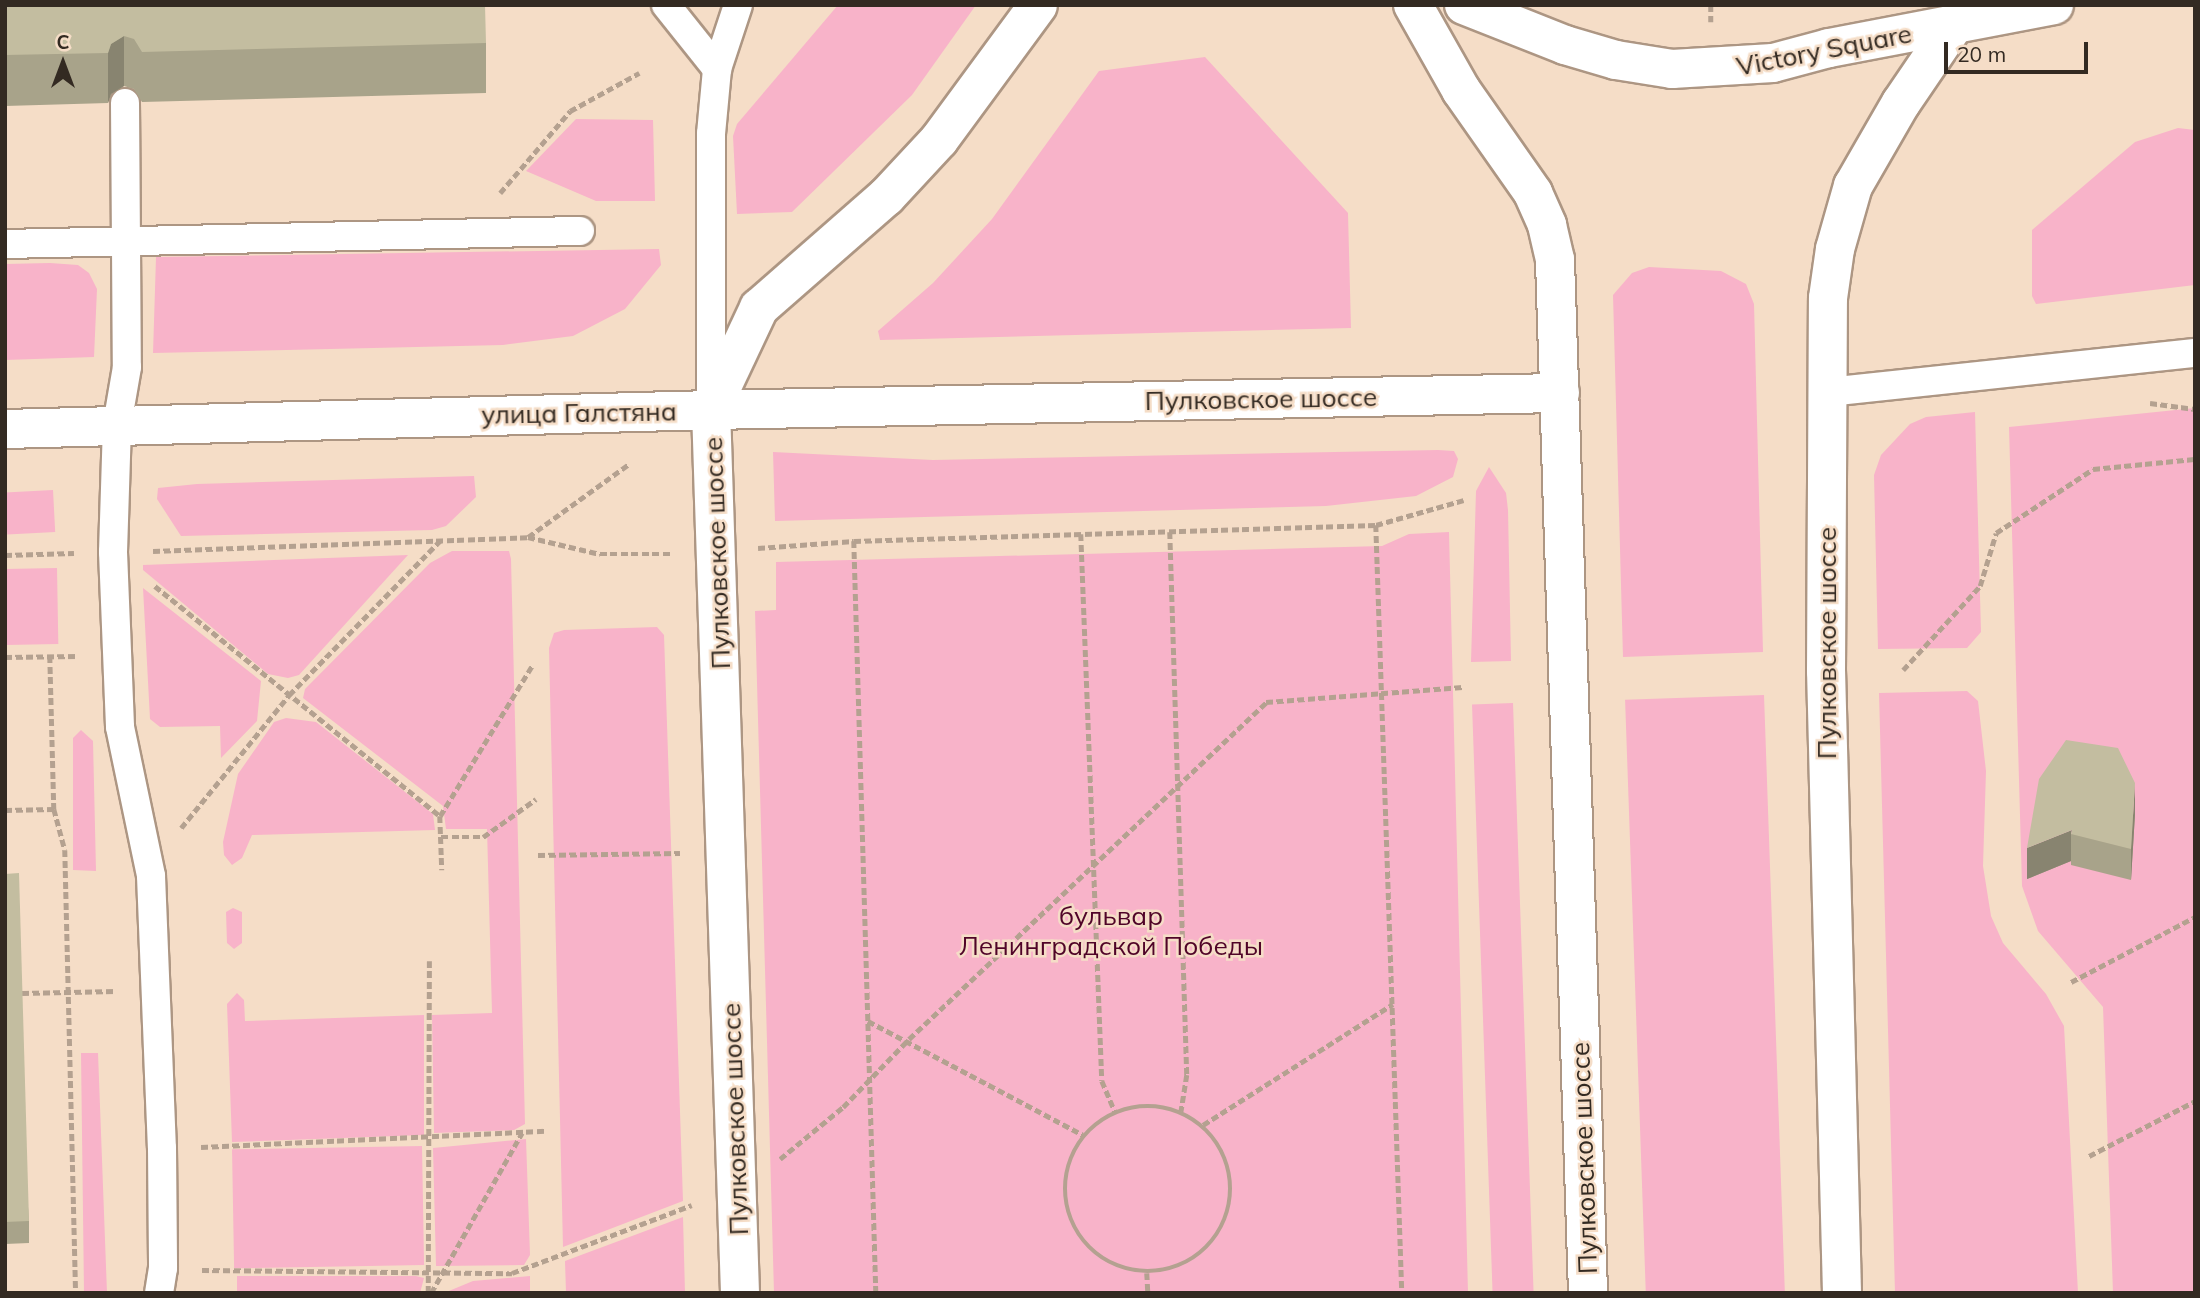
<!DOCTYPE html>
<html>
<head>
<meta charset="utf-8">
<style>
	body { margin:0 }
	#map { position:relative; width:2200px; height:1298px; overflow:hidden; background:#f5ddc7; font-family:Mulish,sans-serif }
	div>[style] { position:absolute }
	.green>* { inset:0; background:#f8b3c9; transform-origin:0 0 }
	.path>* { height:4.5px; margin-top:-2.25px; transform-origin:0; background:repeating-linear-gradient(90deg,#b4a190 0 7px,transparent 0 10.5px) }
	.path>.ring { margin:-2.25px; padding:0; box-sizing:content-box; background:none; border:4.5px solid #b4a190; border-radius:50% }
	.roads { filter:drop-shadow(2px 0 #ad9683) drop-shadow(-2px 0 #ad9683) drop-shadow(0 2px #ad9683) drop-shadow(0 -2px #ad9683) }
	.service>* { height:28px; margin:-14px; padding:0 14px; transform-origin:14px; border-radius:14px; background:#fff }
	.minor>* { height:38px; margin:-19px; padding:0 19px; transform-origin:19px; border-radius:19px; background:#fff }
	.tertiary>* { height:38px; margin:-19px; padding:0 19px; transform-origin:19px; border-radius:19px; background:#fff }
	.primary>* { height:38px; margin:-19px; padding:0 19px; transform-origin:19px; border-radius:19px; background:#fff }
	.wall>* { inset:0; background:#a8a38a }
	.shaded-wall>* { inset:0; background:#888470 }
	.building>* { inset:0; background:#c3bda0 }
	span { translate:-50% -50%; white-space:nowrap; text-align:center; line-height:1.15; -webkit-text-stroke:5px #f5ddc7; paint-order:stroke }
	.street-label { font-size:26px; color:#332a22 }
	.park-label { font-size:26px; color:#500428 }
	.frame { position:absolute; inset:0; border:7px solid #332a22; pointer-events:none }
	.north { position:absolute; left:28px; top:28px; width:70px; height:70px; -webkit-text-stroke:5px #f5ddc7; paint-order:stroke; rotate:0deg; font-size:19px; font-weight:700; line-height:28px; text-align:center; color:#332a22 }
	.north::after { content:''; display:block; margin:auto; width:24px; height:32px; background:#332a22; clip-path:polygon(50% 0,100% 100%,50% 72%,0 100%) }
	.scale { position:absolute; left:1944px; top:42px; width:144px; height:32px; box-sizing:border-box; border:4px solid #332a22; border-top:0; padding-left:9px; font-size:21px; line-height:24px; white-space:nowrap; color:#332a22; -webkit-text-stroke:5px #f5ddc7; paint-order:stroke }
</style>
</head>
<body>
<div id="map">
	<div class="green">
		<i style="clip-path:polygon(838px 5px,976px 5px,912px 95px,792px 212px,737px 214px,733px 136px,737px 124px)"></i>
		<i style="clip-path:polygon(1205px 57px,1348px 213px,1351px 328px,880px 340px,878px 331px,933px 283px,992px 219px,1099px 71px)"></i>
		<i style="clip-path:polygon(576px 119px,653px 120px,655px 201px,596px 201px,526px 171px)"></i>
		<i style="clip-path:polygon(2178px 128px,2195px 130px,2195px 285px,2036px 304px,2032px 296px,2032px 230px,2135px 142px)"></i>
		<i style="clip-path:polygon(659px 249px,661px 265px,625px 309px,573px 336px,503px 345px,153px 353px,156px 257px)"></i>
		<i style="clip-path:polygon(50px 263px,78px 265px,89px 273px,97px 289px,94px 357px,5px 360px,5px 264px)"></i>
		<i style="clip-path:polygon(1649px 267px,1721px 271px,1746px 284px,1754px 304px,1763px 652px,1623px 657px,1613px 295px,1632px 273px)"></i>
		<i style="clip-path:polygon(2195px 408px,2195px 1293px,2113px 1293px,2103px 1007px,2038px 931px,2022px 886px,2009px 427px)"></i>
		<i style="clip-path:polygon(1975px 412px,1981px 632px,1967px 648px,1878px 649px,1874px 475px,1881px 455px,1910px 424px,1926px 417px)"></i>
		<i style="clip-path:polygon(1438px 450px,1454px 451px,1458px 459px,1453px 477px,1416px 496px,1326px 506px,775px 521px,773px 452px,933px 460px)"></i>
		<i style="clip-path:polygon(1489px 467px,1506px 493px,1508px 510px,1511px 661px,1471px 662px,1476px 491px)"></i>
		<i style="clip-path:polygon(474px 476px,476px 497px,446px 526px,432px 530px,181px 536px,157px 499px,158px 488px,197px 484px)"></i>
		<i style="left:53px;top:490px;width:42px;height:48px;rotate:87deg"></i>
		<i style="clip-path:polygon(1449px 532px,1468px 1293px,774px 1293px,755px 611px,776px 610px,776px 562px,1382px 546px,1409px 534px)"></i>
		<i style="clip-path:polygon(452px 551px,509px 551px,511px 559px,525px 1124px,514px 1130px,434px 1133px,432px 1015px,492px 1013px,487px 829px,446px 829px,443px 806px,303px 698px,305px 689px,430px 563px)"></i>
		<i style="clip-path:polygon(408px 555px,299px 675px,288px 678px,268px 674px,143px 570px,143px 565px)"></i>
		<i style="left:57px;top:568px;width:76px;height:52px;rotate:89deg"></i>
		<i style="clip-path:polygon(143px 588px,261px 681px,257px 721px,221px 758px,220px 726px,160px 727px,150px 719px)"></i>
		<i style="clip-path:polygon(657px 627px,664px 635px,683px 1201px,563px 1247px,549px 648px,554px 633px,564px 630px)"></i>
		<i style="clip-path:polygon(1967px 691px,1978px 701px,1986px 771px,1983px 866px,1991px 916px,2003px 943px,2046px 994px,2064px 1026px,2078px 1293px,1895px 1293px,1879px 693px)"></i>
		<i style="left:1764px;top:695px;width:598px;height:139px;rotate:88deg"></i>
		<i style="left:1513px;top:703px;width:590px;height:41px;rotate:88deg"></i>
		<i style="clip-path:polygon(286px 718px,316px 722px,433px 814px,435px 830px,252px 835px,242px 858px,232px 865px,224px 855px,223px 842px,238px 774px,274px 722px)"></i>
		<i style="clip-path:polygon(81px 730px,93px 741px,96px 871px,73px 870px,73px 738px)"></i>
		<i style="clip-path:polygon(233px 908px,242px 912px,242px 943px,234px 949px,227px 943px,226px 912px)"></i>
		<i style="clip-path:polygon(237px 993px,244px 1000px,245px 1021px,424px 1015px,424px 1135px,232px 1142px,227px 1004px)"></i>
		<i style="clip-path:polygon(98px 1053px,107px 1293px,84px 1293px,81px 1053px)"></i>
		<i style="clip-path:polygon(526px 1139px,530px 1255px,524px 1265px,436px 1266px,433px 1148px)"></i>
		<i style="left:422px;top:1146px;width:119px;height:190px;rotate:89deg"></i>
		<i style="clip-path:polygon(683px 1217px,685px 1293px,566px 1293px,565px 1261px)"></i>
		<i style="clip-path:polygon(237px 1276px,416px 1276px,424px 1278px,420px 1293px,237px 1293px)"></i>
		<i style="clip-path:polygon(530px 1276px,530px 1293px,444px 1293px,473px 1281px)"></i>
	</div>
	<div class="path">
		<i style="left:1711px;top:5px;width:17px;rotate:90deg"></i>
		<i style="left:500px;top:193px;width:108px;rotate:-49.5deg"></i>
		<i style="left:570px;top:111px;width:79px;rotate:-28.8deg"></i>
		<i style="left:2150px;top:403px;width:45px;rotate:7.6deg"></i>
		<i style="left:1376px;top:525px;width:768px;rotate:88.06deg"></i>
		<i style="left:1170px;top:532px;width:543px;rotate:88.21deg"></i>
		<i style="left:1187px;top:1075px;width:37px;rotate:99deg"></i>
		<i style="left:1081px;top:534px;width:547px;rotate:87.8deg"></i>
		<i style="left:1102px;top:1081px;width:34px;rotate:67deg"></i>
		<i style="left:528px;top:537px;width:125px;rotate:-35.9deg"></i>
		<i style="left:854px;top:541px;width:752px;rotate:88.32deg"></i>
		<i style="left:758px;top:548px;width:96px;rotate:-4.2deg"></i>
		<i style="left:854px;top:541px;width:522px;rotate:-1.76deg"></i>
		<i style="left:1376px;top:525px;width:91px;rotate:-15.9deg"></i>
		<i style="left:153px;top:551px;width:375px;rotate:-2.1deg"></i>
		<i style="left:528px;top:537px;width:74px;rotate:13.3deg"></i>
		<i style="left:600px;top:554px;width:70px"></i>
		<i style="left:5px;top:555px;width:69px;rotate:-1.7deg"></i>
		<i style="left:155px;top:586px;width:366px;rotate:38.9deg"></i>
		<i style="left:440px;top:816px;width:54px;rotate:87.9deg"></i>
		<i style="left:50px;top:656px;width:153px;rotate:88.5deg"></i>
		<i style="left:54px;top:809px;width:42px;rotate:75deg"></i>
		<i style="left:65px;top:850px;width:443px;rotate:88.6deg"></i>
		<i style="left:5px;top:657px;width:73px;rotate:-0.8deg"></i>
		<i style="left:1903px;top:670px;width:114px;rotate:-47.5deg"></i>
		<i style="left:1980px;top:586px;width:55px;rotate:-73.2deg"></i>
		<i style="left:1996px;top:533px;width:116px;rotate:-33.4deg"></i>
		<i style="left:2093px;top:469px;width:102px;rotate:-5.6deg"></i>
		<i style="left:5px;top:810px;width:49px;rotate:-1.2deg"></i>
		<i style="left:440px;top:816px;width:176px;rotate:-58.5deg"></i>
		<i style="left:181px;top:828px;width:171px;rotate:-50.9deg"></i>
		<i style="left:289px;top:695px;width:216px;rotate:-45.6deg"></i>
		<i style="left:441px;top:837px;width:42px"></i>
		<i style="left:483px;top:837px;width:65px;rotate:-35.6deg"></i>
		<i style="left:538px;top:855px;width:142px;rotate:-0.8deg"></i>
		<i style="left:2071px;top:982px;width:140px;rotate:-27.7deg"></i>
		<i style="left:22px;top:993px;width:94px;rotate:-1.2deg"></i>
		<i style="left:868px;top:1021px;width:243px;rotate:27.9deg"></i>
		<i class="ring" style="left:1065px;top:1106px;width:161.5px;height:161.5px"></i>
		<i style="left:1203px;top:1125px;width:225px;rotate:-32.5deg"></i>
		<i style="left:201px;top:1147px;width:345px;rotate:-2.7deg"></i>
		<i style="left:2089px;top:1156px;width:119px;rotate:-27.4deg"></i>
		<i style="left:780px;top:1159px;width:82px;rotate:-39.5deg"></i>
		<i style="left:843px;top:1107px;width:95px;rotate:-45.9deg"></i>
		<i style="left:909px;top:1039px;width:491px;rotate:-43.3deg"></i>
		<i style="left:1266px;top:702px;width:197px;rotate:-4.4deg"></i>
		<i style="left:202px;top:1270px;width:310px;rotate:0.6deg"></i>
		<i style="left:512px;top:1273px;width:192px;rotate:-20.7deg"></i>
		<i style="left:1147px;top:1273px;width:20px;rotate:87deg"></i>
		<i style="left:428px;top:1293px;width:332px;rotate:-89.8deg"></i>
		<i style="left:431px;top:1293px;width:184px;rotate:-60.4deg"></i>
	</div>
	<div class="roads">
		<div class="service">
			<i style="left:666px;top:5px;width:82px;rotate:51.4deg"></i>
			<i style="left:125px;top:103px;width:264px;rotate:89.6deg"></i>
			<i style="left:127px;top:367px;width:59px;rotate:99.8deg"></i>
			<i style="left:117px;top:425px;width:127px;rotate:91.8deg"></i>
			<i style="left:113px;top:552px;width:175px;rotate:87.7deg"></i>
			<i style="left:120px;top:727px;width:152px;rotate:78.2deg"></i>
			<i style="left:151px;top:876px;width:272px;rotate:87.7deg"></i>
			<i style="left:162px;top:1148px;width:120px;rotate:89.5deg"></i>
			<i style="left:163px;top:1268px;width:25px;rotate:99deg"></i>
			<i style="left:5px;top:244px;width:575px;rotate:-1.3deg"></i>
			<i style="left:1828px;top:392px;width:369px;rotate:-6.1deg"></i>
			<i style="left:711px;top:400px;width:266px;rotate:-90deg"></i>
			<i style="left:711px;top:134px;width:65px;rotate:-84.7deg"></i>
			<i style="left:717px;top:69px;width:67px;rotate:-71.8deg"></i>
		</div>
		<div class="minor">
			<i style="left:740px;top:1293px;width:883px;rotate:-91.88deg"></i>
			<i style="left:711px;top:410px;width:849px;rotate:-1.15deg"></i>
		</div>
		<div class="tertiary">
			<i style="left:5px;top:429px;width:706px;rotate:-1.54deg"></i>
			<i style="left:711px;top:410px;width:113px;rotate:-64.8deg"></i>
			<i style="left:759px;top:308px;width:169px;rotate:-41.2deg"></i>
			<i style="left:886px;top:197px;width:78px;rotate:-47.1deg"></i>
			<i style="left:939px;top:140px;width:167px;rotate:-53.7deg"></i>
		</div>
		<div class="primary">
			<i style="left:1413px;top:5px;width:98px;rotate:60.5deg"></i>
			<i style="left:1461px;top:90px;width:126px;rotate:55deg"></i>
			<i style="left:1533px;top:193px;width:35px;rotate:66deg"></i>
			<i style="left:1547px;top:225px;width:36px;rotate:77deg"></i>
			<i style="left:1555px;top:260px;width:1034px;rotate:88.17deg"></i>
			<i style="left:1464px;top:5px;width:109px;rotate:21.6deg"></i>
			<i style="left:1565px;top:45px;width:53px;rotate:16.4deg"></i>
			<i style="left:1616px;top:60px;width:57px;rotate:9.1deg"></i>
			<i style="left:1672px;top:69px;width:101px;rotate:-3.4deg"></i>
			<i style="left:1773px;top:63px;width:58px;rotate:-15deg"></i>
			<i style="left:1829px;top:48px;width:229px;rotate:-10.8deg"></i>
			<i style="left:1842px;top:1293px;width:622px;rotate:-91.47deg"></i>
			<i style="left:1826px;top:671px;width:373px;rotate:-89.7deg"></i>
			<i style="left:1828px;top:298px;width:49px;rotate:-81.9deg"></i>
			<i style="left:1835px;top:249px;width:66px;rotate:-74.1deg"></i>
			<i style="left:1853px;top:186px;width:96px;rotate:-60deg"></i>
			<i style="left:1901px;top:103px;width:94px;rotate:-55.8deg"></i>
			<i style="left:1954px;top:25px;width:28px;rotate:-45deg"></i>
		</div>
	</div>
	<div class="wall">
		<i style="clip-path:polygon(5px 5px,486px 43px,486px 93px,142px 102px,134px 89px,124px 86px,111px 94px,108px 103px,5px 106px)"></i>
		<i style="clip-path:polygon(2135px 814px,2131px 880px,2071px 865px,2071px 861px,2027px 879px,2027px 848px)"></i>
		<i style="clip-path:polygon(5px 874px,29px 1221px,29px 1243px,5px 1244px)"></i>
	</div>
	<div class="shaded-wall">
		<i style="clip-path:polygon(124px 36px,124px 86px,111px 94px,108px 103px,108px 53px,111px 44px)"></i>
		<i style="clip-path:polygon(2135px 783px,2135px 814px,2131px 880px,2131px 849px)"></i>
		<i style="clip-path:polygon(2072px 830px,2071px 834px,2071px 861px,2027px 879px,2027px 848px)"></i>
	</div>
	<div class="building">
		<i style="clip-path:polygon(5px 5px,485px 5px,486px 43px,142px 52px,134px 39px,124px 36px,111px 44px,108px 53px,5px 55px)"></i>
		<i style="clip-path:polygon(2066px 740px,2118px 748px,2135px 783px,2131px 849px,2071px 834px,2072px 830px,2027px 848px,2039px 779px)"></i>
		<i style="clip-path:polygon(19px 873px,29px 1221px,5px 1222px,5px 874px)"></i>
	</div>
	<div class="street-label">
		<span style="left:1824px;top:50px;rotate:-11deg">Victory Square</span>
		<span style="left:1261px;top:399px;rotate:-1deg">Пулковское шоссе</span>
		<span style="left:579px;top:413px;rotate:-1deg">улица Галстяна</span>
		<span style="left:717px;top:553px;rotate:-92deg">Пулковское шоссе</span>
		<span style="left:1827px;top:643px;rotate:-90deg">Пулковское шоссе</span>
		<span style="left:735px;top:1119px;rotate:-92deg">Пулковское шоссе</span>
		<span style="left:1584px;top:1158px;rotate:-92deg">Пулковское шоссе</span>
	</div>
	<div class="park-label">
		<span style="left:1111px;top:931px">бульвар<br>Ленинградской Победы</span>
	</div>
	<div class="frame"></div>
	<div class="north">С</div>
	<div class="scale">20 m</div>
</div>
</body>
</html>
